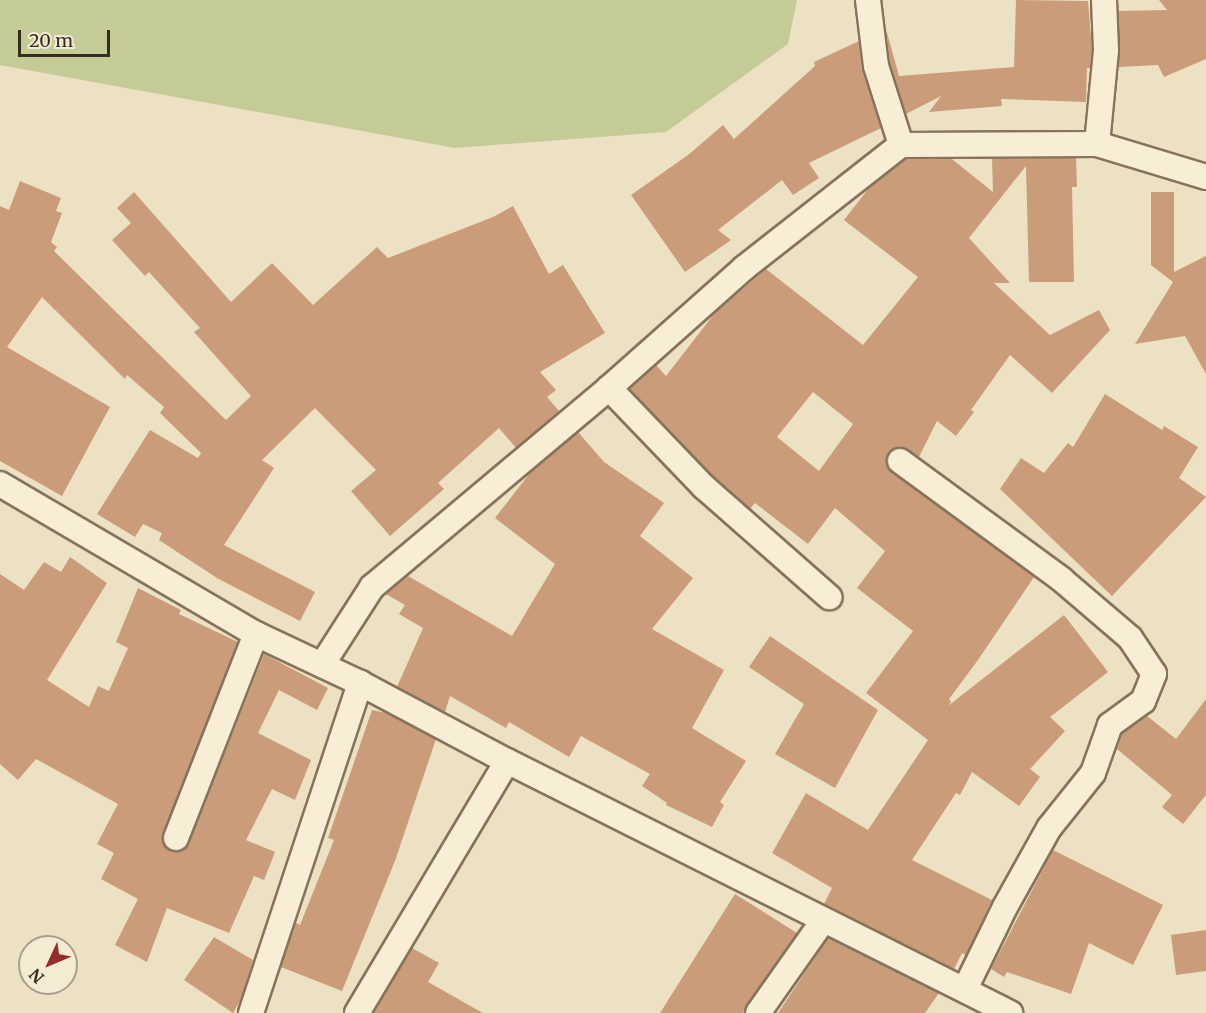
<!DOCTYPE html>
<html>
<head>
<meta charset="utf-8">
<style>
	body { margin:0 }
	#map { position:relative; width:1206px; height:1013px; overflow:hidden; background:#ede1c3; font-family:Merriweather,serif }
	div>[style] { position:absolute }
	.green>* { inset:0; background:#c4cb97 }
	.building>* { inset:0; background:#ca9c7a }
	.roads { filter:drop-shadow(2px 0 #87735a) drop-shadow(-2px 0 #87735a) drop-shadow(0 2px #87735a) drop-shadow(0 -2px #87735a) }
	.street>* { height:24px; margin:-12px; padding:0 12px; transform-origin:12px; border-radius:12px; background:#f8eed6 }
	span { translate:-50% -50%; white-space:nowrap; text-align:center; line-height:1.15; -webkit-text-stroke:4.5px #f4ebd3; paint-order:stroke }
	.north { position:absolute; left:18px; top:935px; width:60px; height:60px; box-sizing:border-box; background:#f4ebd3; border:2px solid #a89e8b; border-radius:50%; rotate:226deg; font-size:16px; font-weight:700; line-height:24px; text-align:center; color:#372b1e }
	.north::after { content:''; display:block; margin:auto; width:21px; height:27px; background:#942d2c; clip-path:polygon(50% 0,100% 100%,50% 72%,0 100%) }
	.scale { position:absolute; left:18px; top:30px; width:92px; height:27px; box-sizing:border-box; border:3px solid #372b1e; border-top:0; padding-left:8px; font-size:18px; line-height:21px; white-space:nowrap; color:#372b1e; -webkit-text-stroke:4px #f4ebd3; paint-order:stroke }
</style>
</head>
<body>
<div id="map">
	<div class="green">
		<i style="clip-path:polygon(0 0,797px 0,788px 44px,666px 132px,455px 148px,0 65px)"></i>
	</div>
	<div class="building">
		<i style="clip-path:polygon(1016px 0,1088px 1px,1092px 50px,1090px 68px,1087px 68px,1086px 102px,1001px 99px,1002px 106px,929px 112px,941px 96px,906px 114px,890px 63px,886px 29px,899px 76px,1014px 67px)"></i>
		<i style="clip-path:polygon(1159px 0,1206px 0,1206px 59px,1164px 77px,1158px 65px,1119px 67px,1119px 11px,1167px 10px)"></i>
		<i style="clip-path:polygon(859px 41px,862px 70px,881px 128px,809px 163px,819px 178px,793px 195px,782px 180px,718px 230px,731px 240px,685px 272px,631px 195px,688px 155px,723px 125px,734px 139px,815px 66px,814px 62px)"></i>
		<i style="clip-path:polygon(evenodd,1076px 158px,1077px 187px,1072px 187px,1074px 282px,1029px 282px,1026px 166px,969px 238px,1010px 283px,994px 283px,1050px 335px,1099px 310px,1110px 330px,1052px 393px,1010px 355px,971px 410px,974px 412px,956px 436px,937px 421px,919px 457px,901px 447px,889px 452px,886px 459px,892px 472px,1034px 577px,978px 660px,949px 699px,951px 702px,948px 706px,1064px 615px,1108px 672px,1050px 717px,1065px 731px,1030px 769px,1040px 777px,1019px 806px,972px 772px,960px 795px,956px 793px,912px 860px,992px 900px,966px 955px,962px 953px,954px 969px,824px 904px,832px 888px,772px 853px,806px 793px,868px 830px,928px 740px,866px 693px,913px 631px,857px 588px,885px 551px,835px 508px,808px 544px,755px 503px,750px 509px,714px 477px,630px 389px,656px 365px,666px 376px,714px 314px,766px 269px,863px 345px,918px 277px,844px 220px,869px 188px,906px 159px,952px 159px,993px 192px,992px 159px,1076px 158px,813px 392px,853px 424px,819px 471px,777px 437px,813px 392px)"></i>
		<i style="clip-path:polygon(20px 181px,61px 198px,56px 211px,62px 213px,51px 242px,57px 247px,54px 251px,226px 420px,251px 396px,194px 332px,200px 328px,149px 272px,145px 276px,112px 240px,131px 223px,117px 208px,134px 192px,231px 302px,272px 263px,313px 305px,377px 247px,388px 258px,493px 217px,513px 206px,549px 274px,563px 265px,605px 333px,540px 372px,556px 390px,547px 397px,559px 411px,516px 448px,499px 428px,438px 483px,444px 489px,390px 536px,351px 491px,376px 470px,315px 408px,262px 460px,274px 468px,224px 545px,315px 592px,300px 621px,217px 578px,159px 540px,162px 533px,143px 524px,135px 537px,97px 514px,150px 430px,198px 458px,201px 453px,160px 413px,164px 407px,127px 375px,125px 379px,42px 297px,7px 347px,110px 407px,62px 496px,0 461px,0 206px,9px 210px)"></i>
		<i style="clip-path:polygon(1151px 192px,1174px 192px,1174px 272px,1206px 256px,1206px 374px,1185px 336px,1135px 344px,1173px 282px,1151px 265px)"></i>
		<i style="clip-path:polygon(1105px 394px,1162px 430px,1164px 426px,1198px 447px,1179px 478px,1206px 497px,1112px 596px,1000px 489px,1021px 458px,1044px 473px,1068px 443px,1073px 447px)"></i>
		<i style="clip-path:polygon(578px 432px,604px 462px,664px 503px,640px 536px,693px 578px,652px 629px,724px 670px,692px 728px,746px 761px,720px 802px,724px 805px,712px 827px,666px 805px,667px 803px,642px 786px,650px 774px,581px 736px,569px 757px,509px 722px,506px 728px,450px 696px,445px 712px,397px 687px,423px 628px,399px 614px,405px 605px,386px 594px,408px 576px,512px 636px,555px 564px,495px 518px,530px 473px)"></i>
		<i style="clip-path:polygon(70px 557px,107px 583px,47px 680px,89px 707px,98px 686px,109px 691px,128px 648px,116px 642px,138px 588px,181px 610px,179px 614px,238px 642px,163px 833px,162px 841px,170px 851px,179px 852px,189px 843px,264px 654px,328px 688px,317px 710px,279px 690px,258px 733px,311px 760px,295px 800px,272px 789px,246px 840px,275px 852px,264px 880px,254px 876px,229px 933px,167px 908px,147px 962px,115px 945px,138px 899px,101px 879px,114px 853px,97px 844px,118px 804px,36px 759px,18px 780px,0 764px,0 574px,24px 590px,44px 562px,61px 572px)"></i>
		<i style="clip-path:polygon(770px 636px,878px 710px,835px 788px,775px 754px,804px 704px,749px 667px)"></i>
		<i style="clip-path:polygon(1206px 699px,1206px 795px,1183px 824px,1162px 807px,1172px 795px,1117px 749px,1122px 734px,1147px 716px,1176px 739px)"></i>
		<i style="clip-path:polygon(372px 710px,386px 713px,436px 739px,395px 861px,342px 991px,281px 967px,296px 923px,300px 925px,334px 840px,328px 838px)"></i>
		<i style="clip-path:polygon(1053px 850px,1163px 905px,1133px 965px,1089px 943px,1071px 994px,1007px 972px,1004px 977px,991px 969px)"></i>
		<i style="clip-path:polygon(735px 894px,797px 933px,743px 1013px,660px 1013px)"></i>
		<i style="clip-path:polygon(1206px 930px,1206px 971px,1176px 975px,1171px 935px)"></i>
		<i style="clip-path:polygon(214px 937px,253px 960px,241px 999px,233px 1013px,184px 980px)"></i>
		<i style="clip-path:polygon(828px 938px,939px 993px,925px 1013px,778px 1013px)"></i>
		<i style="clip-path:polygon(412px 948px,439px 963px,428px 982px,483px 1013px,374px 1013px)"></i>
	</div>
	<div class="roads">
		<div class="street">
			<i style="left:868px;top:0;width:66px;rotate:83.1deg"></i>
			<i style="left:876px;top:66px;width:83px;rotate:72.4deg"></i>
			<i style="left:1097px;top:144px;width:94px;rotate:-84.5deg"></i>
			<i style="left:1106px;top:50px;width:50px;rotate:-92.3deg"></i>
			<i style="left:609px;top:388px;width:137px;rotate:46.2deg"></i>
			<i style="left:704px;top:487px;width:167px;rotate:41.3deg"></i>
			<i style="left:900px;top:461px;width:200px;rotate:36.2deg"></i>
			<i style="left:1061px;top:579px;width:91px;rotate:40.5deg"></i>
			<i style="left:1130px;top:638px;width:43px;rotate:56.3deg"></i>
			<i style="left:1154px;top:674px;width:29px;rotate:112deg"></i>
			<i style="left:1143px;top:701px;width:41px;rotate:144deg"></i>
			<i style="left:1110px;top:725px;width:51px;rotate:109.5deg"></i>
			<i style="left:1093px;top:773px;width:70px;rotate:128.7deg"></i>
			<i style="left:1049px;top:828px;width:90px;rotate:119.1deg"></i>
			<i style="left:1005px;top:907px;width:91px;rotate:116deg"></i>
			<i style="left:0;top:484px;width:297px;rotate:30.4deg"></i>
			<i style="left:256px;top:634px;width:115px;rotate:25.2deg"></i>
			<i style="left:360px;top:683px;width:166px;rotate:28deg"></i>
			<i style="left:507px;top:761px;width:563px;rotate:26.61deg"></i>
			<i style="left:322px;top:665px;width:93px;rotate:-57.3deg"></i>
			<i style="left:372px;top:587px;width:309px;rotate:-40deg"></i>
			<i style="left:609px;top:388px;width:181px;rotate:-41.6deg"></i>
			<i style="left:744px;top:268px;width:199px;rotate:-38.1deg"></i>
			<i style="left:901px;top:145px;width:196px;rotate:-0.3deg"></i>
			<i style="left:1097px;top:144px;width:114px;rotate:16.8deg"></i>
			<i style="left:176px;top:838px;width:219px;rotate:-68.6deg"></i>
			<i style="left:251px;top:1013px;width:348px;rotate:-71.7deg"></i>
			<i style="left:357px;top:1013px;width:293px;rotate:-59.2deg"></i>
			<i style="left:758px;top:1013px;width:113px;rotate:-54.8deg"></i>
		</div>
	</div>
	<div class="north">N</div>
	<div class="scale">20 m</div>
</div>
</body>
</html>
